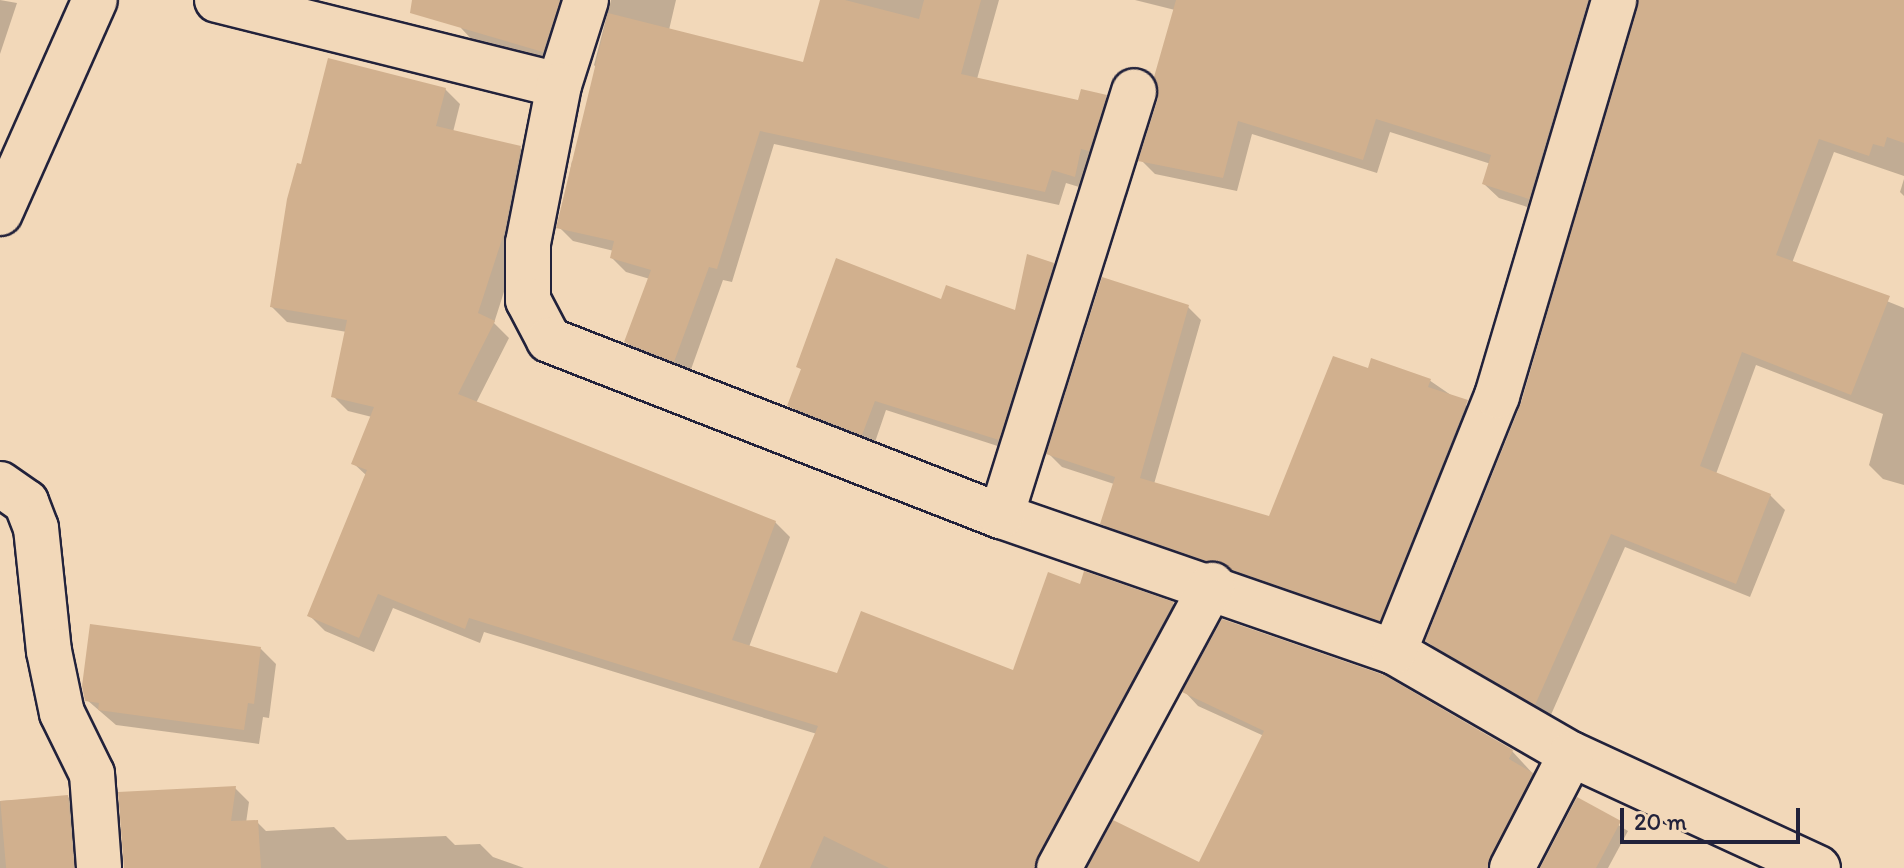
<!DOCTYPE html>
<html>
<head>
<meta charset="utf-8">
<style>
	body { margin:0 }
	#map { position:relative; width:1904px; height:868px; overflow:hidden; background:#f2d8b9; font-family:Itim,sans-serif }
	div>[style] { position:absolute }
	.shadow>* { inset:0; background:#0003 }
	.building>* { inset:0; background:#d1b08e; transform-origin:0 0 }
	.roads { filter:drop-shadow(2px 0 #22223b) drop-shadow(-2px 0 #22223b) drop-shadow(0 2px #22223b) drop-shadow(0 -2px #22223b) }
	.minor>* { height:44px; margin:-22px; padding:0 22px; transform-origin:22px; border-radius:22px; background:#f2d8b9 }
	span { translate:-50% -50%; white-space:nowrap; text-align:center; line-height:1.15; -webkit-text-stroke:7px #f2d8b9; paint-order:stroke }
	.scale { position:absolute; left:1620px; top:808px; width:180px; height:36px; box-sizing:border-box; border:4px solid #22223b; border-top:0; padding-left:10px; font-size:24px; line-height:28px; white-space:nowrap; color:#22223b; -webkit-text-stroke:6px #f2d8b9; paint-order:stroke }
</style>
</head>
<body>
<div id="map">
	<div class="shadow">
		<i style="clip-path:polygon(0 0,17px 3px,0 54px)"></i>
		<i style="clip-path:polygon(442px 0,581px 0,558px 65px,475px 43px,461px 28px,467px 7px)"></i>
		<i style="clip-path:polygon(611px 0,676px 0,669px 30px,805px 64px,822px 0,999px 0,977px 79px,1080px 102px,1106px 97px,1120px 111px,1089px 190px,1066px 183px,1059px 205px,774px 144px,732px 282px,723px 280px,689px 375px,641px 356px,626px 342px,650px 279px,626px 272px,612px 258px,614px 251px,573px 241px,559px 227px,572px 161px,578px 162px,600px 72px,594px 65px)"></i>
		<i style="clip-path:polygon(1135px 0,1611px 0,1543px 212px,1499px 198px,1484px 184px,1491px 164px,1390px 132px,1377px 173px,1252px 134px,1237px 191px,1155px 174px,1141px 160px,1160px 99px,1175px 10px)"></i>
		<i style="clip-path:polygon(1638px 0,1904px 0,1904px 176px,1834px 152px,1792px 263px,1904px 308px,1904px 485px,1883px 479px,1869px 465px,1883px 414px,1756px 365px,1716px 474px,1770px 495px,1785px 510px,1750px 597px,1625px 547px,1550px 717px,1442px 655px,1428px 641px,1523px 404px)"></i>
		<i style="clip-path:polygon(445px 89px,460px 104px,453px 132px,520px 148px,536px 163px,519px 245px,494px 323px,509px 338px,476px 403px,775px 522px,790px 537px,749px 647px,838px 675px,1014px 672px,1081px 587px,1085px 574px,1173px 604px,1188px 619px,1053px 868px,760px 868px,817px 734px,484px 632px,480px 643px,393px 608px,374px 652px,325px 631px,310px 616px,367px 476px,353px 463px,372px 417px,348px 411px,333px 396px,347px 332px,287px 322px,272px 307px,303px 167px)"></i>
		<i style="clip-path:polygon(1904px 179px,1904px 196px,1900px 192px)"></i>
		<i style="clip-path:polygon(1053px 264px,1064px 275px,1010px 450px,886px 410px,874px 445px,801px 417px,790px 406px,803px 371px,798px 366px,942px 302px,1016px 313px)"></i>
		<i style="clip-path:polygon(1188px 307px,1201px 320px,1154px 484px,1270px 519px,1429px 380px,1480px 415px,1393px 632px,1115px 536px,1102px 523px,1114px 484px,1062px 467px,1049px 454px)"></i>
		<i style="clip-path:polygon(261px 649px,276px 664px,269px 718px,263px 717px,259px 744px,116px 725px,87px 700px)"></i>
		<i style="clip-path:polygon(1185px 692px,1512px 751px,1546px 788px,1494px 868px,1086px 868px,1114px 823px,1200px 865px,1264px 736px,1198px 706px)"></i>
		<i style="clip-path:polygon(235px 788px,249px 802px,246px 823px,257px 822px,266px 831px,334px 827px,347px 840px,446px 836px,455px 845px,480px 844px,493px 857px,524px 868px,126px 868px)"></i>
		<i style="clip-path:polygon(68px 797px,81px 810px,86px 868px,0 868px,0 801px)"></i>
		<i style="clip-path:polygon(1578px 800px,1628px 831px,1608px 868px,1558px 868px)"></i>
	</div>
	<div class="building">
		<i style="clip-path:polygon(412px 0,557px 0,560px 1px,543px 52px,410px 13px)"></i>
		<i style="clip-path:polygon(820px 0,845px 0,919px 19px,924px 0,981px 0,961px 74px,1078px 100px,1081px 89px,1107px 95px,1089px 151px,1081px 149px,1075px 177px,1052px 170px,1045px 192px,760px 131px,717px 269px,709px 267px,674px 362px,624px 342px,651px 270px,610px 258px,614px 241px,556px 228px,608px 13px,803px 62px)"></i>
		<i style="clip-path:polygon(1176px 0,1588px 0,1529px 199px,1482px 184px,1491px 155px,1376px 119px,1363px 160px,1238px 121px,1223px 178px,1138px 161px,1158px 98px,1154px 77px)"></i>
		<i style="clip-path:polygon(1638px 0,1904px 0,1904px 143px,1887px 137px,1884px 147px,1873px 144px,1869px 156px,1819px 139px,1776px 255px,1890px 296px,1851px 395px,1742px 352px,1700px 466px,1771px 494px,1736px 584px,1611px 534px,1535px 705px,1425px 641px,1521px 403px)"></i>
		<i style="clip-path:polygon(328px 58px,446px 88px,436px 126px,521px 146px,505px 230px,478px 313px,495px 321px,458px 394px,776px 521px,732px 640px,837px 673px,861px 611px,1013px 670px,1048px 572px,1080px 584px,1084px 571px,1174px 602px,1034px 868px,889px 868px,824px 836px,810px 868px,759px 868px,818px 726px,469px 618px,465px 629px,378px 594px,359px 638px,307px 616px,367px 470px,351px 464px,374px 407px,331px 397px,347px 320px,270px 307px,287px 199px,297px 163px,301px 164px)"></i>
		<i style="clip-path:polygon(1027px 254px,1054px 263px,999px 440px,875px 401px,862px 435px,787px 406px,801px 369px,796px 367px,836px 258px,941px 299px,946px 285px,1015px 310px)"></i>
		<i style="clip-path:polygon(1102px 277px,1189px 305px,1140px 478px,1269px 516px,1333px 356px,1368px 368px,1371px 358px,1431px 379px,1428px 387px,1468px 400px,1380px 621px,1100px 524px,1115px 477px,1046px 454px)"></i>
		<i style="clip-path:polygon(1222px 619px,1384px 675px,1513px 750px,1509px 759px,1533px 773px,1487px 868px,1087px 868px,1113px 820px,1199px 862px,1264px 731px,1182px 692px)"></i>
		<i style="clip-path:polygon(90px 624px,261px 647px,254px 704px,248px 703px,244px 730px,98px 710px,99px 703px,85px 701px,82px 686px)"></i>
		<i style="clip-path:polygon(236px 786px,231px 821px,258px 820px,261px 868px,124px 868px,118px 792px)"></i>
		<i style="left:68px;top:795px;width:73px;height:68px;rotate:85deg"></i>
		<i style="clip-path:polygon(1577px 797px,1621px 821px,1596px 868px,1540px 868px)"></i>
	</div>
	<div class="roads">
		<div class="minor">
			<i style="left:217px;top:0;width:352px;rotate:14deg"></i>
			<i style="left:586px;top:0;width:89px;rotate:107.6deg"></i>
			<i style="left:559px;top:85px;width:161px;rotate:101.1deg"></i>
			<i style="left:528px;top:243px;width:57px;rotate:90deg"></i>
			<i style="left:528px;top:300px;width:45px;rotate:62.3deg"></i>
			<i style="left:549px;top:340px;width:485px;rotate:21.3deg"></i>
			<i style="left:1001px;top:516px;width:416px;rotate:19.1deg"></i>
			<i style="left:1394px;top:652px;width:204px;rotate:30deg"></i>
			<i style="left:1571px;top:754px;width:272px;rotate:24.8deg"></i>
			<i style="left:0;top:213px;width:233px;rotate:-66deg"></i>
			<i style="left:0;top:484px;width:32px;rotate:35deg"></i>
			<i style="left:26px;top:502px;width:28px;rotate:69deg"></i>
			<i style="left:36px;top:528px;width:124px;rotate:84deg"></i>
			<i style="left:49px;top:651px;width:63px;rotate:78.2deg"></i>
			<i style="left:62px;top:713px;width:68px;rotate:63.8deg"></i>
			<i style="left:92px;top:774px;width:94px;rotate:85.7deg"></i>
			<i style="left:1001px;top:516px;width:445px;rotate:-72.6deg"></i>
			<i style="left:1394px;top:652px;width:276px;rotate:-68.1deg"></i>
			<i style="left:1497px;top:396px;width:413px;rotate:-73.5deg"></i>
			<i style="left:1059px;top:868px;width:322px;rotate:-61.6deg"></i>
			<i style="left:1512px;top:868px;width:128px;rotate:-62.6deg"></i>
		</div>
	</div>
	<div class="scale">20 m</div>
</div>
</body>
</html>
